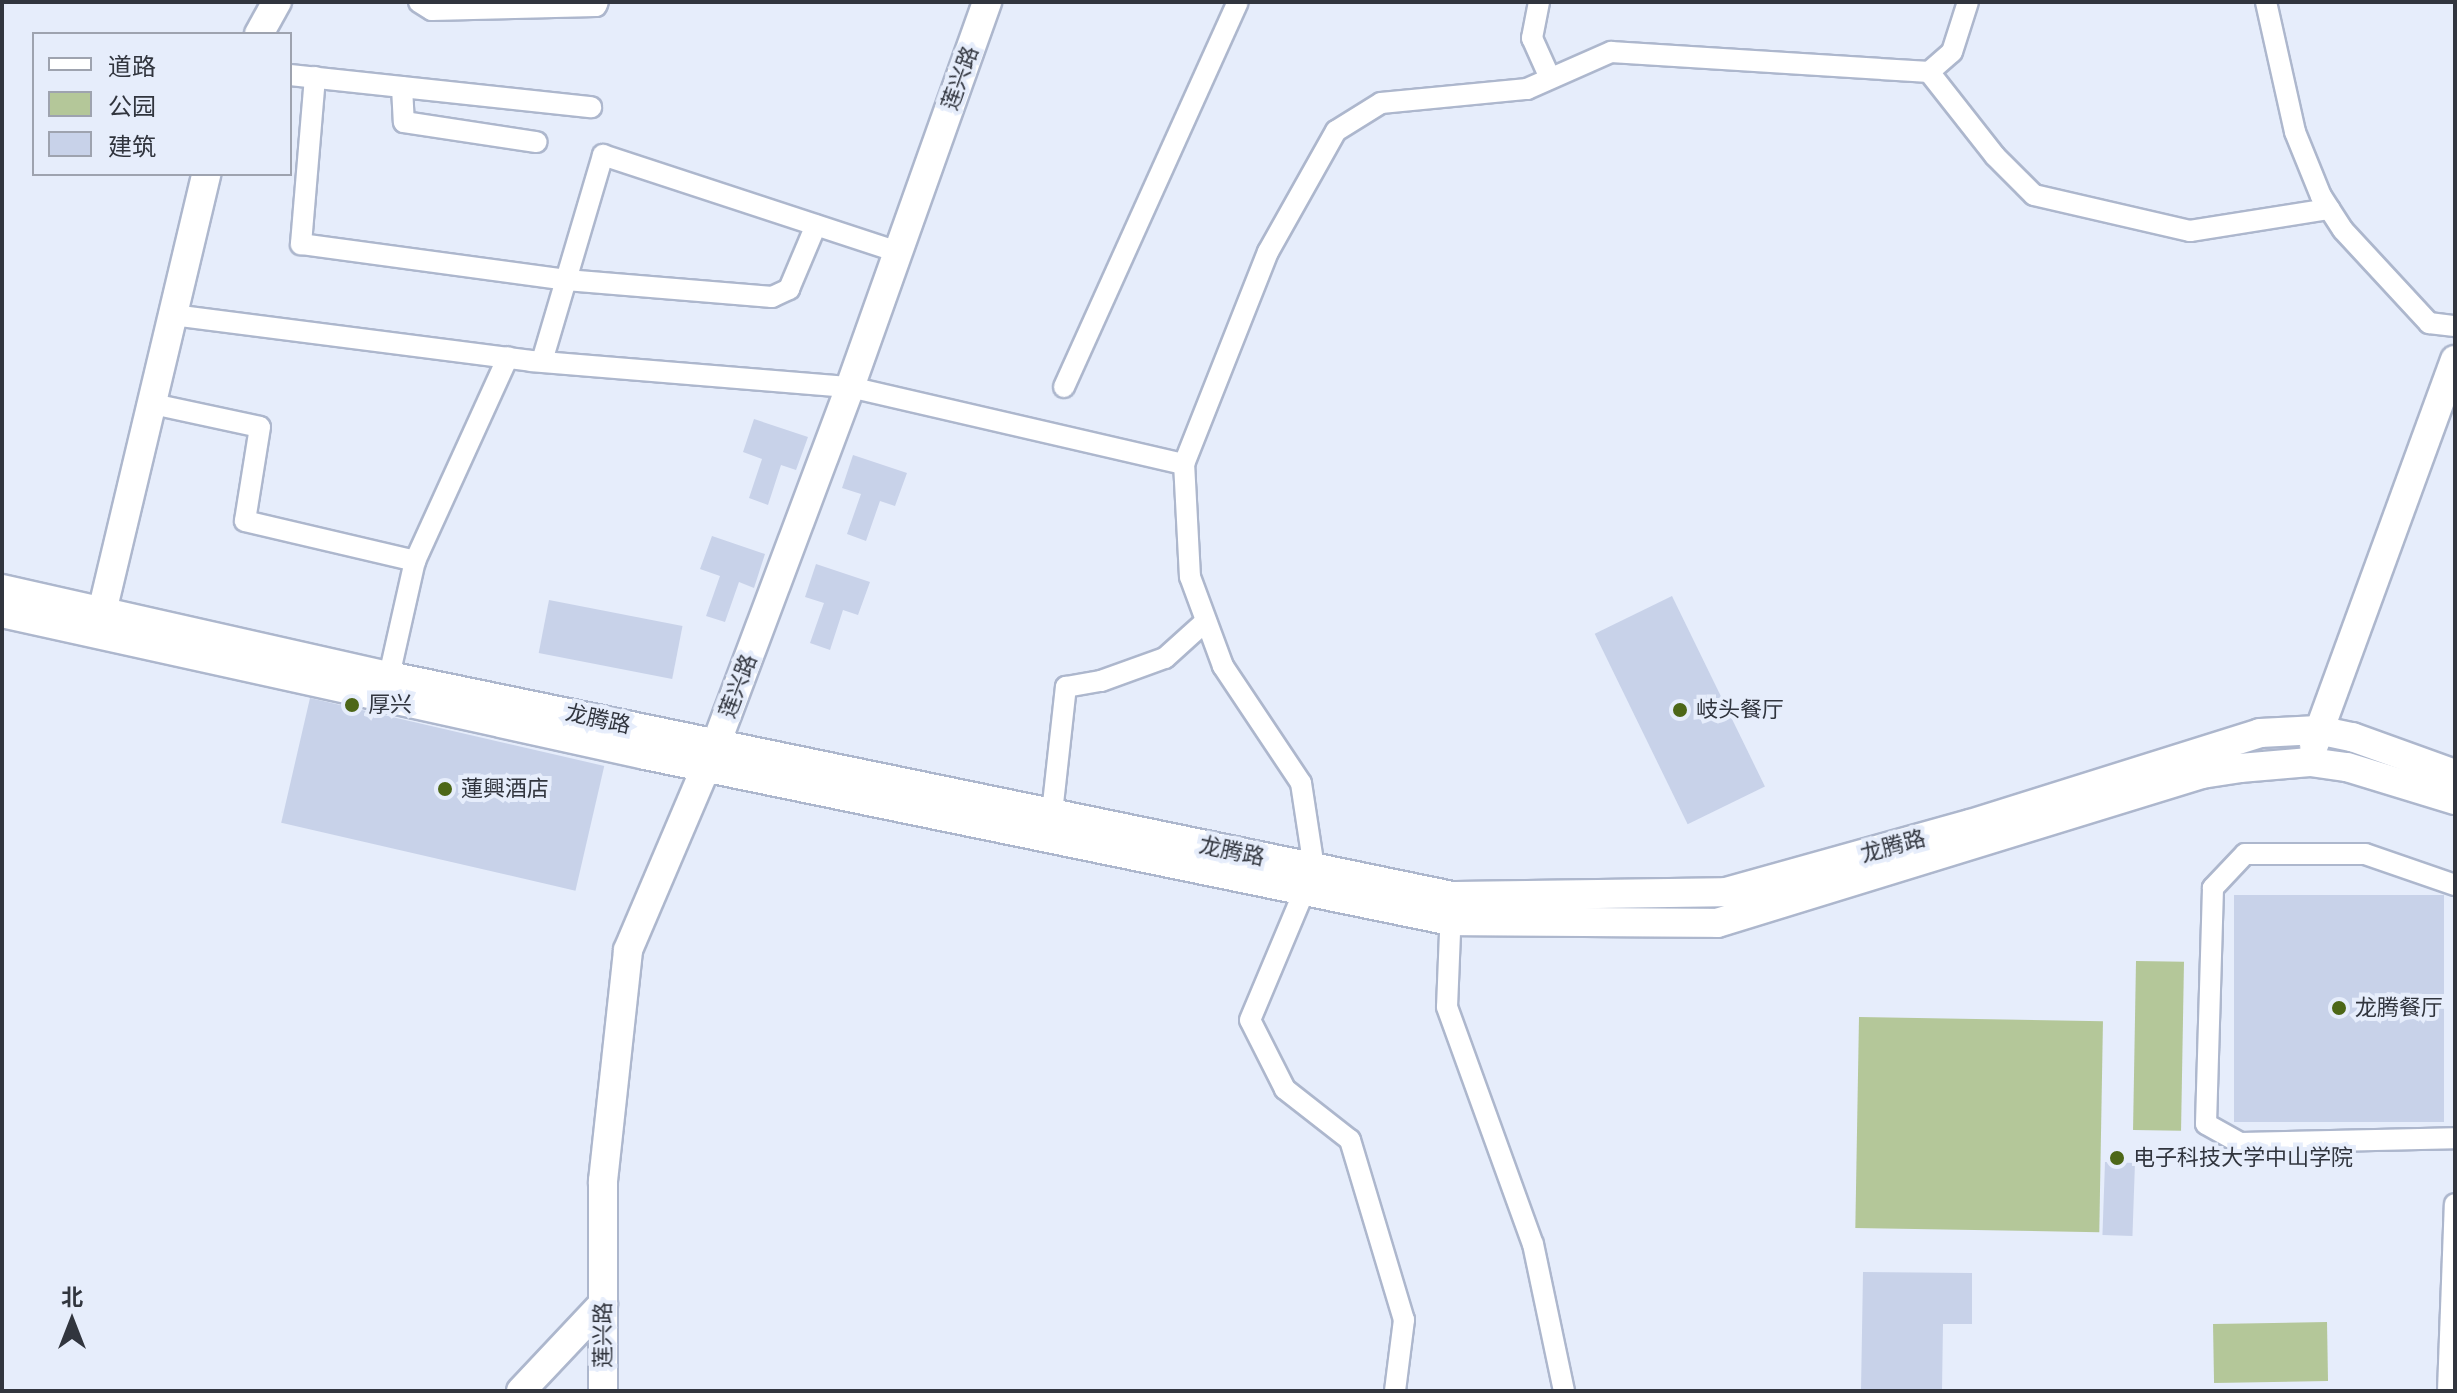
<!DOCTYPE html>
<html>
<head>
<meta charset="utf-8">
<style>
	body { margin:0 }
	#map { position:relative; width:2457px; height:1393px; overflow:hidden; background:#e6edfb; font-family:Lora,"Noto Sans SC",serif }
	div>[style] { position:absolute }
	.green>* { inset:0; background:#b4c799; transform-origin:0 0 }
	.building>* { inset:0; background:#c8d2e9; transform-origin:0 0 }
	.roads { filter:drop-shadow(2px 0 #adb7cd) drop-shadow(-2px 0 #adb7cd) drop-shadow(0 2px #adb7cd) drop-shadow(0 -2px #adb7cd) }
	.street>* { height:20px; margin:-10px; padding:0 10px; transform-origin:10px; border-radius:10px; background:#fff }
	.secondary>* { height:28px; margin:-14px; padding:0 14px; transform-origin:14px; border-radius:14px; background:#fff }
	.dots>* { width:22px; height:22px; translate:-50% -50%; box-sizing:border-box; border:4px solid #e6edfb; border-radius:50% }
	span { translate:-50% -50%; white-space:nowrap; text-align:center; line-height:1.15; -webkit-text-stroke:8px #e6edfb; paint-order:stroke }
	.street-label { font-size:22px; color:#31353e }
	.poi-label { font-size:22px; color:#31353e }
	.left { translate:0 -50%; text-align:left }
	.frame { position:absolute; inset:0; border:4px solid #31353e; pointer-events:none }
	.legend { position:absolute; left:32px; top:32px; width:260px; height:144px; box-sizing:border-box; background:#e6edfb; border:2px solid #9ea3af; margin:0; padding:10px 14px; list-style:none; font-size:24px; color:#31353e }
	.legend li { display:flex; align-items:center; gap:16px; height:40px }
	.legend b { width:40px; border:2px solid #9ea3af }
	.north { position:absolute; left:32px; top:1281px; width:80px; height:80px; -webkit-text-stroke:6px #e6edfb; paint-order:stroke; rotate:0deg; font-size:22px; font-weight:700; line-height:32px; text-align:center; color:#31353e }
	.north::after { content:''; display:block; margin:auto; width:28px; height:36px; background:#31353e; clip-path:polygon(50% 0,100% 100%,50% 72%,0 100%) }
</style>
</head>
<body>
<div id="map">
	<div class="green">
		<i style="left:2136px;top:961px;width:48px;height:169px;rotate:1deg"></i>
		<i style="left:1859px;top:1017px;width:244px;height:211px;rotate:1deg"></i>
		<i style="left:2327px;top:1322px;width:59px;height:114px;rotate:89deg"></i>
	</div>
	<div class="building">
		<i style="clip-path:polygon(754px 419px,808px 437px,796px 470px,781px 465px,768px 505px,749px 498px,762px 459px,743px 452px)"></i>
		<i style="clip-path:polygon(853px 455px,907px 473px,895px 506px,880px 501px,866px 541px,847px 534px,861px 494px,842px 488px)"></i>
		<i style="clip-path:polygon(712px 536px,765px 554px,754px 588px,739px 582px,725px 622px,706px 616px,720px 576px,700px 569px)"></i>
		<i style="clip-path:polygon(816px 564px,870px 582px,858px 615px,843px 610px,830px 650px,810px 643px,824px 603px,805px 597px)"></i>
		<i style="left:1672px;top:596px;width:212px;height:86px;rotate:64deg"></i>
		<i style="left:549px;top:600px;width:136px;height:54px;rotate:11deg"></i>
		<i style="left:310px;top:698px;width:302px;height:128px;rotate:13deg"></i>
		<i style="left:2234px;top:895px;width:210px;height:227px"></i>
		<i style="left:2105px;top:1162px;width:30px;height:73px;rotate:2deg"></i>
		<i style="clip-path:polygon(1863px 1272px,1972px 1273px,1972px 1324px,1943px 1324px,1942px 1391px,1861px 1391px)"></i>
	</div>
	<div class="roads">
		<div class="street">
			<i style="left:419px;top:2px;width:15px;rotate:32deg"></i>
			<i style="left:432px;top:10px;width:164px;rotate:-1.4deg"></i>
			<i style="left:596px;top:6px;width:4px;rotate:-63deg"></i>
			<i style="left:1539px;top:2px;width:37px;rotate:101deg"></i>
			<i style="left:1532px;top:38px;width:44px;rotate:65.8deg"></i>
			<i style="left:2266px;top:2px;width:133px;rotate:77.4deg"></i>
			<i style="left:2295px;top:132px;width:69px;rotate:67.9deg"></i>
			<i style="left:2321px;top:196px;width:40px;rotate:57.1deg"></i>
			<i style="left:2343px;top:230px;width:127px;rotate:47.2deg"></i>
			<i style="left:2429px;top:323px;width:26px;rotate:7deg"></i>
			<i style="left:1929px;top:72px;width:30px;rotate:-41deg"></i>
			<i style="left:1952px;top:52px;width:52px;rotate:-72.3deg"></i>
			<i style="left:290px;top:75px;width:303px;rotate:6.1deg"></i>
			<i style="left:315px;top:77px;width:168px;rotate:94.8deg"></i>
			<i style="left:301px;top:244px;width:267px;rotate:7.7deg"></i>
			<i style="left:566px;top:280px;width:207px;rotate:4.7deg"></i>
			<i style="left:772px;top:297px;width:19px;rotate:-25deg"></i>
			<i style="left:789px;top:289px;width:69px;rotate:-67.1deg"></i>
			<i style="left:402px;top:87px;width:35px;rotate:87deg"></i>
			<i style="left:404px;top:122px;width:134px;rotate:8.6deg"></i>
			<i style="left:173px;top:315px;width:361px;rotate:7.3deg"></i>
			<i style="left:531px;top:361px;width:320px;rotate:4.7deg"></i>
			<i style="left:850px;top:387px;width:343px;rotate:13deg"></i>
			<i style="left:542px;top:361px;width:215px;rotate:-73.5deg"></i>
			<i style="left:603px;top:155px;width:311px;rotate:18.2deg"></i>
			<i style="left:1064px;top:387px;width:422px;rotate:-65.7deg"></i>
			<i style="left:153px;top:404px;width:109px;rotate:12.1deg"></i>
			<i style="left:260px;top:427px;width:95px;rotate:99.1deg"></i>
			<i style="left:245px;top:521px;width:175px;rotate:13.2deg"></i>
			<i style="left:389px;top:676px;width:118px;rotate:-77.3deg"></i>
			<i style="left:415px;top:561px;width:224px;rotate:-65.5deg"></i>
			<i style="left:1052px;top:813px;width:127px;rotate:-83.7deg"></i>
			<i style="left:1066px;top:687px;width:36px;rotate:-10deg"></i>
			<i style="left:1101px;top:681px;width:68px;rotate:-19.8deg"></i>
			<i style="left:1165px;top:658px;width:55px;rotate:-42.1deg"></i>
			<i style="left:2455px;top:885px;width:95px;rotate:-161deg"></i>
			<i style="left:2365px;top:854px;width:120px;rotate:180deg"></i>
			<i style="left:2245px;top:854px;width:47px;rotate:133.3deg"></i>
			<i style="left:2213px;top:888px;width:236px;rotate:91.7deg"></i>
			<i style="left:2206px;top:1124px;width:39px;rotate:29deg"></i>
			<i style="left:2240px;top:1143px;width:215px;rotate:-1.3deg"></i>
			<i style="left:1451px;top:908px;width:99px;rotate:92.3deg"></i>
			<i style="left:1447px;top:1007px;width:252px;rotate:70.1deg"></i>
			<i style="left:1533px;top:1244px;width:150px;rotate:78.1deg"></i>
			<i style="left:1395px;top:1391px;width:72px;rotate:-82.8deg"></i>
			<i style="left:1404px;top:1320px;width:188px;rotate:-106.7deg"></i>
			<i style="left:1350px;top:1140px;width:83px;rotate:-141.9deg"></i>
			<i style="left:1285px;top:1089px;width:77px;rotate:-116.9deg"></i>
			<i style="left:1250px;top:1020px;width:165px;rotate:-67.2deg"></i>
			<i style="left:1314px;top:868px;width:86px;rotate:-98.7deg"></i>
			<i style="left:1301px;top:783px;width:141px;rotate:-123.7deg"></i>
			<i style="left:1223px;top:666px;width:95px;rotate:-110.3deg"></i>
			<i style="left:1190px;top:577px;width:113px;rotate:-93deg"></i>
			<i style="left:1184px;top:464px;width:228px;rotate:-68.4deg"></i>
			<i style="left:1268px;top:252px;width:139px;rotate:-60.7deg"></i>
			<i style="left:1336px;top:131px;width:53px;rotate:-31.9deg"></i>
			<i style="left:1381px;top:103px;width:147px;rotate:-5.5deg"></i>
			<i style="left:1527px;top:89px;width:92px;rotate:-23.8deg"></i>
			<i style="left:1611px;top:52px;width:319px;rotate:3.6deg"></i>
			<i style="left:1929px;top:72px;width:107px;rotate:51.8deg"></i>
			<i style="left:1995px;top:156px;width:55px;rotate:45deg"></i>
			<i style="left:2034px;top:195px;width:160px;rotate:13deg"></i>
			<i style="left:2190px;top:231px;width:141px;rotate:-9deg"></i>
			<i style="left:2448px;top:1391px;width:187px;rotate:-87.9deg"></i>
		</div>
		<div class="secondary">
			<i style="left:259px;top:34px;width:37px;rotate:-61deg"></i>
			<i style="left:2px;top:589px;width:397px;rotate:12.7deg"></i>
			<i style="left:389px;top:676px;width:1086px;rotate:11.69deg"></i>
			<i style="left:1452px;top:896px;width:274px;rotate:-0.8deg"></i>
			<i style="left:1726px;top:892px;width:253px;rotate:-15.6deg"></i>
			<i style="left:1970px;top:824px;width:304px;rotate:-17.4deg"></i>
			<i style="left:2260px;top:733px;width:58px;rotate:-3deg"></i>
			<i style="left:2318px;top:730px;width:35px;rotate:12deg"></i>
			<i style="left:2352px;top:737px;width:109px;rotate:19.8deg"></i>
			<i style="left:2px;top:613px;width:658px;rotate:12.45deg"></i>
			<i style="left:645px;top:755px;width:823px;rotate:11.64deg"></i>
			<i style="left:1451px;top:921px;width:266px;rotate:0.4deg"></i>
			<i style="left:1717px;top:923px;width:507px;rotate:-17.08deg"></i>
			<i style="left:2202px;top:774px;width:38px;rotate:-9deg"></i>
			<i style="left:2240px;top:768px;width:70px;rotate:-4.9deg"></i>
			<i style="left:2310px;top:762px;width:37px;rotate:8deg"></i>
			<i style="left:2347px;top:767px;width:113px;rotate:17deg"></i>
			<i style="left:94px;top:630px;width:20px;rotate:-66deg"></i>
			<i style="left:102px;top:612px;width:450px;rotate:-76.6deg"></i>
			<i style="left:2314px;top:745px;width:410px;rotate:-69.9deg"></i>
			<i style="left:521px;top:1391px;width:120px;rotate:-46.7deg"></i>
			<i style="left:603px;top:1391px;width:210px;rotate:-90deg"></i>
			<i style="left:603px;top:1181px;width:232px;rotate:-83.8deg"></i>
			<i style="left:628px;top:950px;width:224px;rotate:-66.9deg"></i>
			<i style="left:716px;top:744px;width:381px;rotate:-69.4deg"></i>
			<i style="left:850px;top:387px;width:409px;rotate:-70.4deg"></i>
		</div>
	</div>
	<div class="dots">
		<i style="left:352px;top:705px;background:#4d6717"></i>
		<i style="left:1680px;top:710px;background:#4d6717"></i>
		<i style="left:445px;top:789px;background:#4d6717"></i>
		<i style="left:2339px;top:1008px;background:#4d6717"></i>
		<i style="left:2117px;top:1158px;background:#4d6717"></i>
	</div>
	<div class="street-label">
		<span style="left:960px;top:78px;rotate:-70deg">莲兴路</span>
		<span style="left:738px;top:686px;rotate:-69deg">莲兴路</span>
		<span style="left:598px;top:719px;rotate:12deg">龙腾路</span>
		<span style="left:1893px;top:846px;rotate:-15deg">龙腾路</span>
		<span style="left:1232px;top:851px;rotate:12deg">龙腾路</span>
		<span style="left:603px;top:1335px;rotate:-90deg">莲兴路</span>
	</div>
	<div class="poi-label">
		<span class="left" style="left:368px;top:705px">厚兴</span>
		<span class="left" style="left:1696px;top:710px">岐头餐厅</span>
		<span class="left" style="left:461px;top:789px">蓮興酒店</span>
		<span class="left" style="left:2355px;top:1008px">龙腾餐厅</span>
		<span class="left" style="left:2133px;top:1158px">电子科技大学中山学院</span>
	</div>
	<div class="frame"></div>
	<ul class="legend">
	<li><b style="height:10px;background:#fff"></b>道路</li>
	<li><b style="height:22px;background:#b4c799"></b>公园</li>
	<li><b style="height:22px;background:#c8d2e9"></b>建筑</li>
	</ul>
	<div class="north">北</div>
</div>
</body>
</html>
